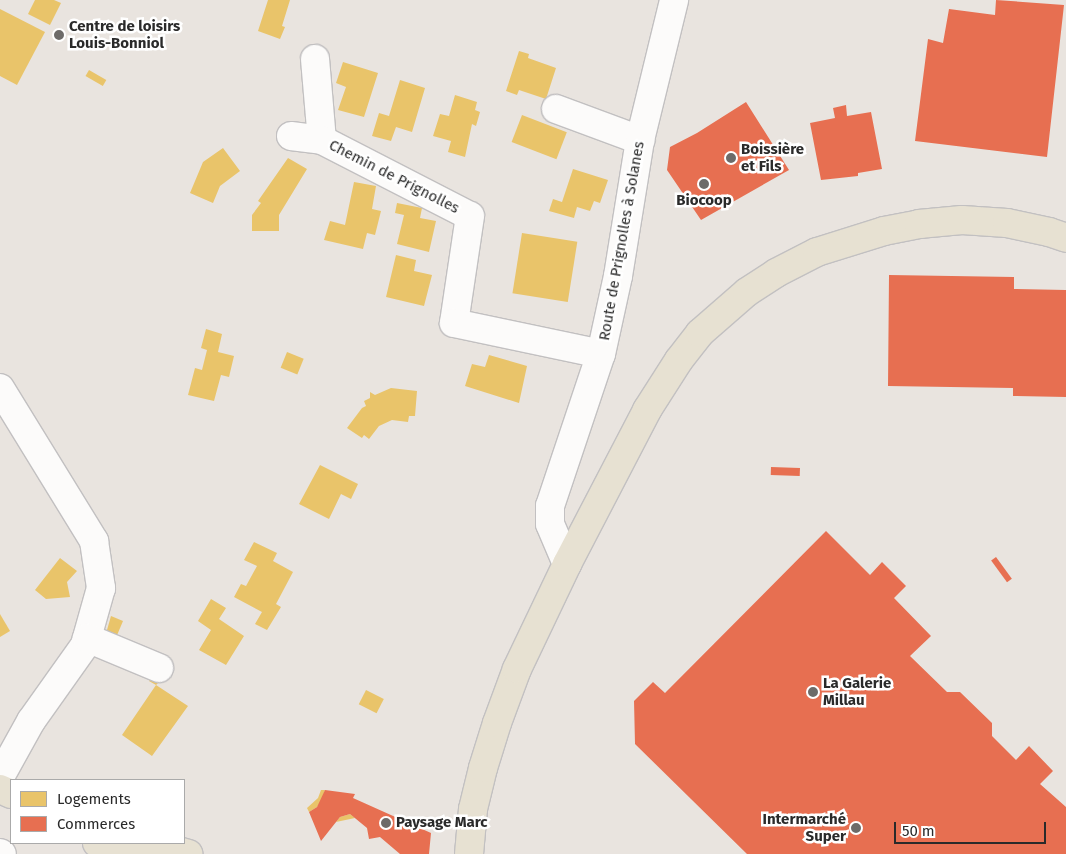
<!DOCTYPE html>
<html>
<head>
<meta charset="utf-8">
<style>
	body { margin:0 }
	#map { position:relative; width:1066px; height:854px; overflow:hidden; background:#e9e4df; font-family:"Fira Sans",sans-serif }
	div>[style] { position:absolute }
	.homes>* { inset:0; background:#e9c46a; transform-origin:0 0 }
	.shops>* { inset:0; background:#e76f51; transform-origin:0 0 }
	.roads { filter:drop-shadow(1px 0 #c2c0c1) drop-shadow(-1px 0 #c2c0c1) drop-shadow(0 1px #c2c0c1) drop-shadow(0 -1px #c2c0c1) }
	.minor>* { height:28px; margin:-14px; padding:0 14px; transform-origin:14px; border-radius:14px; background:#fcfbfa }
	.major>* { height:28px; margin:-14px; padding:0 14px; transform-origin:14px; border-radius:14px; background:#e7e1d2 }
	.dots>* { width:14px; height:14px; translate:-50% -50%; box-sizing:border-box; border:2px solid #fff; border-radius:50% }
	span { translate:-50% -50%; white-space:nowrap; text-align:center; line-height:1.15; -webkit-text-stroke:5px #fff; paint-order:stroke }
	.poi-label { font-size:15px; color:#2a2a2a; font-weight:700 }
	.left { translate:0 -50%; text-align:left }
	.right { translate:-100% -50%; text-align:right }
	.street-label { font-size:15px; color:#2a2a2a }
	.legend { position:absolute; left:10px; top:779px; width:175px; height:65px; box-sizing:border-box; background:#fff; border:1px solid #aaa; margin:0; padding:6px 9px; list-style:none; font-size:15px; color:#2a2a2a }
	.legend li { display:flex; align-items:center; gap:10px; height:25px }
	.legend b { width:25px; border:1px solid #aaa }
	.scale { position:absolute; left:894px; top:822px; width:152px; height:22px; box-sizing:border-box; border:2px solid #2a2a2a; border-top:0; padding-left:6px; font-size:15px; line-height:18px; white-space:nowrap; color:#2a2a2a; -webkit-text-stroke:4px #fff; paint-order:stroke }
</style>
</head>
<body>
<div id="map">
	<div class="homes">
		<i style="clip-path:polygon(35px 0,54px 0,61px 3px,50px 25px,28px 14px)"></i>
		<i style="clip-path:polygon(268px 0,290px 0,282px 26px,285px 27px,280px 39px,258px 31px)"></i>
		<i style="clip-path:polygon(0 9px,45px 32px,17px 85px,0 76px)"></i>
		<i style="clip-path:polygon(519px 51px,529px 54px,528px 58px,556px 68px,546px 99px,519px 90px,517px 95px,506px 91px)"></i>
		<i style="clip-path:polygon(343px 62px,378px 73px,364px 117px,338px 110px,346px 87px,336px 83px)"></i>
		<i style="left:89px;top:70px;width:20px;height:7px;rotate:30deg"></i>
		<i style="clip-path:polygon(400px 80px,425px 88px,412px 132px,396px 127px,391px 141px,372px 136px,379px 113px,389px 116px)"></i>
		<i style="clip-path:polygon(455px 95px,477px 102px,475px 110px,480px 112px,476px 126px,472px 124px,465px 157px,448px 152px,451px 141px,433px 136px,440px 114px,449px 116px)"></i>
		<i style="left:522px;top:115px;width:48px;height:29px;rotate:21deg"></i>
		<i style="clip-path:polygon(223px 148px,240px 171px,220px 186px,213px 203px,190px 193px,203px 162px)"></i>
		<i style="clip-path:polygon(288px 158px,307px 169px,279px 215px,279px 231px,252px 231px,252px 215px,261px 203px,258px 201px)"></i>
		<i style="clip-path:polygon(573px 169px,608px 180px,600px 203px,594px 201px,590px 211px,577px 207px,574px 218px,549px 211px,553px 199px,562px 202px)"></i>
		<i style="clip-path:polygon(354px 182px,376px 186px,372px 209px,381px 211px,375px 235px,367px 233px,363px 249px,324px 240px,330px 221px,345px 225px)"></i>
		<i style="clip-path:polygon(397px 203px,422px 208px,420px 218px,436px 221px,429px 252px,397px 244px,404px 215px,395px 213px)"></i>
		<i style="left:522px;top:233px;width:56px;height:61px;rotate:9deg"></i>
		<i style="clip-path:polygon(396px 255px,416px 260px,414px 271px,432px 275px,424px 306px,386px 297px)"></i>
		<i style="clip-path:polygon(206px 329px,222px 334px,218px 352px,234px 356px,229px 377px,221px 375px,214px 401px,188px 395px,195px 368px,202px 370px,207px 350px,201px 348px)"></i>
		<i style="left:287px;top:352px;width:18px;height:17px;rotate:22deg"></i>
		<i style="clip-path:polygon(489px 355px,527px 366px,519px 403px,465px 386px,472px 364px,485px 367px)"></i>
		<i style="clip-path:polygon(391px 388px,417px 391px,415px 416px,409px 416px,408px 422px,392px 420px,379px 426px,369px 439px,364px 435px,362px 438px,347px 428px,362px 408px,366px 406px,364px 401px,370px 398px,370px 392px,375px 395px)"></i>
		<i style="clip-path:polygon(320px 465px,358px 484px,351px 499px,341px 494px,329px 519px,299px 504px)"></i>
		<i style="clip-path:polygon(254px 542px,277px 553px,273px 561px,293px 572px,276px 604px,281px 607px,267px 630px,255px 624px,262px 612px,234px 597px,241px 584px,246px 586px,257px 566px,244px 560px)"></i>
		<i style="clip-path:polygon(60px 558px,77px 571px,67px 582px,70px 597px,46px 599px,35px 590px)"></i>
		<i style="clip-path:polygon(211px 599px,226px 608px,219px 619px,244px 636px,226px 665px,199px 650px,211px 630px,198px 621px)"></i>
		<i style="clip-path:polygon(0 614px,10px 631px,0 637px)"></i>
		<i style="clip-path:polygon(111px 616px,123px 621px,115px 640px,107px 630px)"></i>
		<i style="clip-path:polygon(154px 674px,162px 679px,156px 685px,188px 706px,152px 756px,122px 735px,156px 685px,149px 681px)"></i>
		<i style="left:366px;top:690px;width:20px;height:16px;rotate:27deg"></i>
		<i style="clip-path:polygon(321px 790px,325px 790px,322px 800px,317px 807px,309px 812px,307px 808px,318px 798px)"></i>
		<i style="clip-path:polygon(350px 814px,355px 818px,336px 822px,340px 817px)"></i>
	</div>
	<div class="shops">
		<i style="clip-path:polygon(996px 0,1064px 5px,1047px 157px,915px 141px,928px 39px,943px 43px,949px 9px,995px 15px)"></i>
		<i style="clip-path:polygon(746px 102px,789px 170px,701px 220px,667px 170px,670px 147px,697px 133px)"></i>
		<i style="clip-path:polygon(846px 105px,847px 116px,871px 112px,882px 169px,858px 173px,858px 176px,821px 180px,810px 123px,835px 118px,833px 108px)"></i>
		<i style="clip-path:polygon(889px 275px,1014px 277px,1014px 289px,1066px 290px,1066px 397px,1013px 396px,1013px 388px,888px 386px)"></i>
		<i style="left:771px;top:467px;width:29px;height:8px;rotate:2deg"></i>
		<i style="clip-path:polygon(826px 531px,870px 575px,882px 562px,906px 586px,894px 598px,931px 636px,910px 656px,947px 692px,960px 692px,992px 723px,992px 736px,1016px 760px,1029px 746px,1053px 771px,1040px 784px,1066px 807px,1066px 854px,747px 854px,635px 744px,634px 701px,653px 682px,665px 693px)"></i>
		<i style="left:996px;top:557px;width:27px;height:6px;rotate:54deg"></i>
		<i style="clip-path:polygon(325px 790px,355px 794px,353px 798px,431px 833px,429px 854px,400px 854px,380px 837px,369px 839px,367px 828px,350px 814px,340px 817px,321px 841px,309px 812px,317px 807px)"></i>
	</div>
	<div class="roads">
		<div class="minor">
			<i style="left:315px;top:59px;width:81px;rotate:85.1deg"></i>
			<i style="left:322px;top:140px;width:166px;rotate:27.2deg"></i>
			<i style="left:470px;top:216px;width:108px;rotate:98.5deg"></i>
			<i style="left:454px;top:323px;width:150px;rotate:11.9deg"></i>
			<i style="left:556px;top:109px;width:90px;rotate:20.3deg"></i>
			<i style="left:291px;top:136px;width:31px;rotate:7deg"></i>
			<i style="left:0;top:388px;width:180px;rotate:58.4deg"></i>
			<i style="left:94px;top:541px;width:48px;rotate:81.5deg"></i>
			<i style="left:101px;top:588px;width:59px;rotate:105.7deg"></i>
			<i style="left:85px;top:645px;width:93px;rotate:125.4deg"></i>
			<i style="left:31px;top:721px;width:64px;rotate:119deg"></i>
			<i style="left:567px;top:564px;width:43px;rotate:-113deg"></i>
			<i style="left:550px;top:524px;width:18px;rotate:-90deg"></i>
			<i style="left:550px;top:506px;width:160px;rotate:-71.5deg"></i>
			<i style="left:601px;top:354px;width:80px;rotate:-77.7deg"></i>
			<i style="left:618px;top:276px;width:138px;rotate:-80.8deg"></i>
			<i style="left:640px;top:140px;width:144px;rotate:-76.3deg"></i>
			<i style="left:87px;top:638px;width:78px;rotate:22.6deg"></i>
			<i style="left:0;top:853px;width:2px;rotate:27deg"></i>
		</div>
		<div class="major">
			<i style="left:0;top:789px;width:12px;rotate:24deg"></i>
			<i style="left:97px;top:843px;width:39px;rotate:17deg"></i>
			<i style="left:150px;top:843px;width:40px;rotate:16deg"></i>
			<i style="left:469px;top:854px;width:45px;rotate:-84.9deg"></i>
			<i style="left:473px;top:809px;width:42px;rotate:-76.3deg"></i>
			<i style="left:483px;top:768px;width:47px;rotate:-72.7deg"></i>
			<i style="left:497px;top:723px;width:58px;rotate:-69.7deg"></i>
			<i style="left:517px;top:669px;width:116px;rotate:-64.5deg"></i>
			<i style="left:567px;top:564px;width:174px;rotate:-62.5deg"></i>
			<i style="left:647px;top:410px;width:59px;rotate:-57.4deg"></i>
			<i style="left:679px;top:360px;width:34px;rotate:-52deg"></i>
			<i style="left:700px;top:333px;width:62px;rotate:-41.1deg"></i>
			<i style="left:747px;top:292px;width:35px;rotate:-33deg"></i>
			<i style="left:776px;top:273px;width:46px;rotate:-27.1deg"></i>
			<i style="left:817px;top:252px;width:70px;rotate:-17.4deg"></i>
			<i style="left:884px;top:231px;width:36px;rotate:-11deg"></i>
			<i style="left:919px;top:224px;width:43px;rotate:-5.3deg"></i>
			<i style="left:962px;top:220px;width:45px;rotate:3.8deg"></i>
			<i style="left:1007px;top:223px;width:43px;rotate:12.1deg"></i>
			<i style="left:1049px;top:232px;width:18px;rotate:19deg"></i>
		</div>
	</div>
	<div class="dots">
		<i style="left:59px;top:35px;background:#6d6b69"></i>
		<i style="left:731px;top:158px;background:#6d6b69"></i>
		<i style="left:704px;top:184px;background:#6d6b69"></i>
		<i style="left:813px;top:692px;background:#6d6b69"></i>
		<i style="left:386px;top:823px;background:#6d6b69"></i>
		<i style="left:856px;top:828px;background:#6d6b69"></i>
	</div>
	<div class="poi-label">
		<span class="left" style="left:69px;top:35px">Centre de loisirs<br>Louis-Bonniol</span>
		<span class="left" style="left:741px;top:158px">Boissière<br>et Fils</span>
		<span style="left:704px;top:201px">Biocoop</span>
		<span class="left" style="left:823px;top:692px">La Galerie<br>Millau</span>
		<span class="right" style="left:846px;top:828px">Intermarché<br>Super</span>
		<span class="left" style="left:396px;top:823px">Paysage Marc</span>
	</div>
	<div class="street-label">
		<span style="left:394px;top:177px;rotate:27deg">Chemin de Prignolles</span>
		<span style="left:622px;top:241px;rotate:-80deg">Route de Prignolles à Solanes</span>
	</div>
	<ul class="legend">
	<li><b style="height:14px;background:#e9c46a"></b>Logements</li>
	<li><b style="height:14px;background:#e76f51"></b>Commerces</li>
	</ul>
	<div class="scale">50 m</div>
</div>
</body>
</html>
